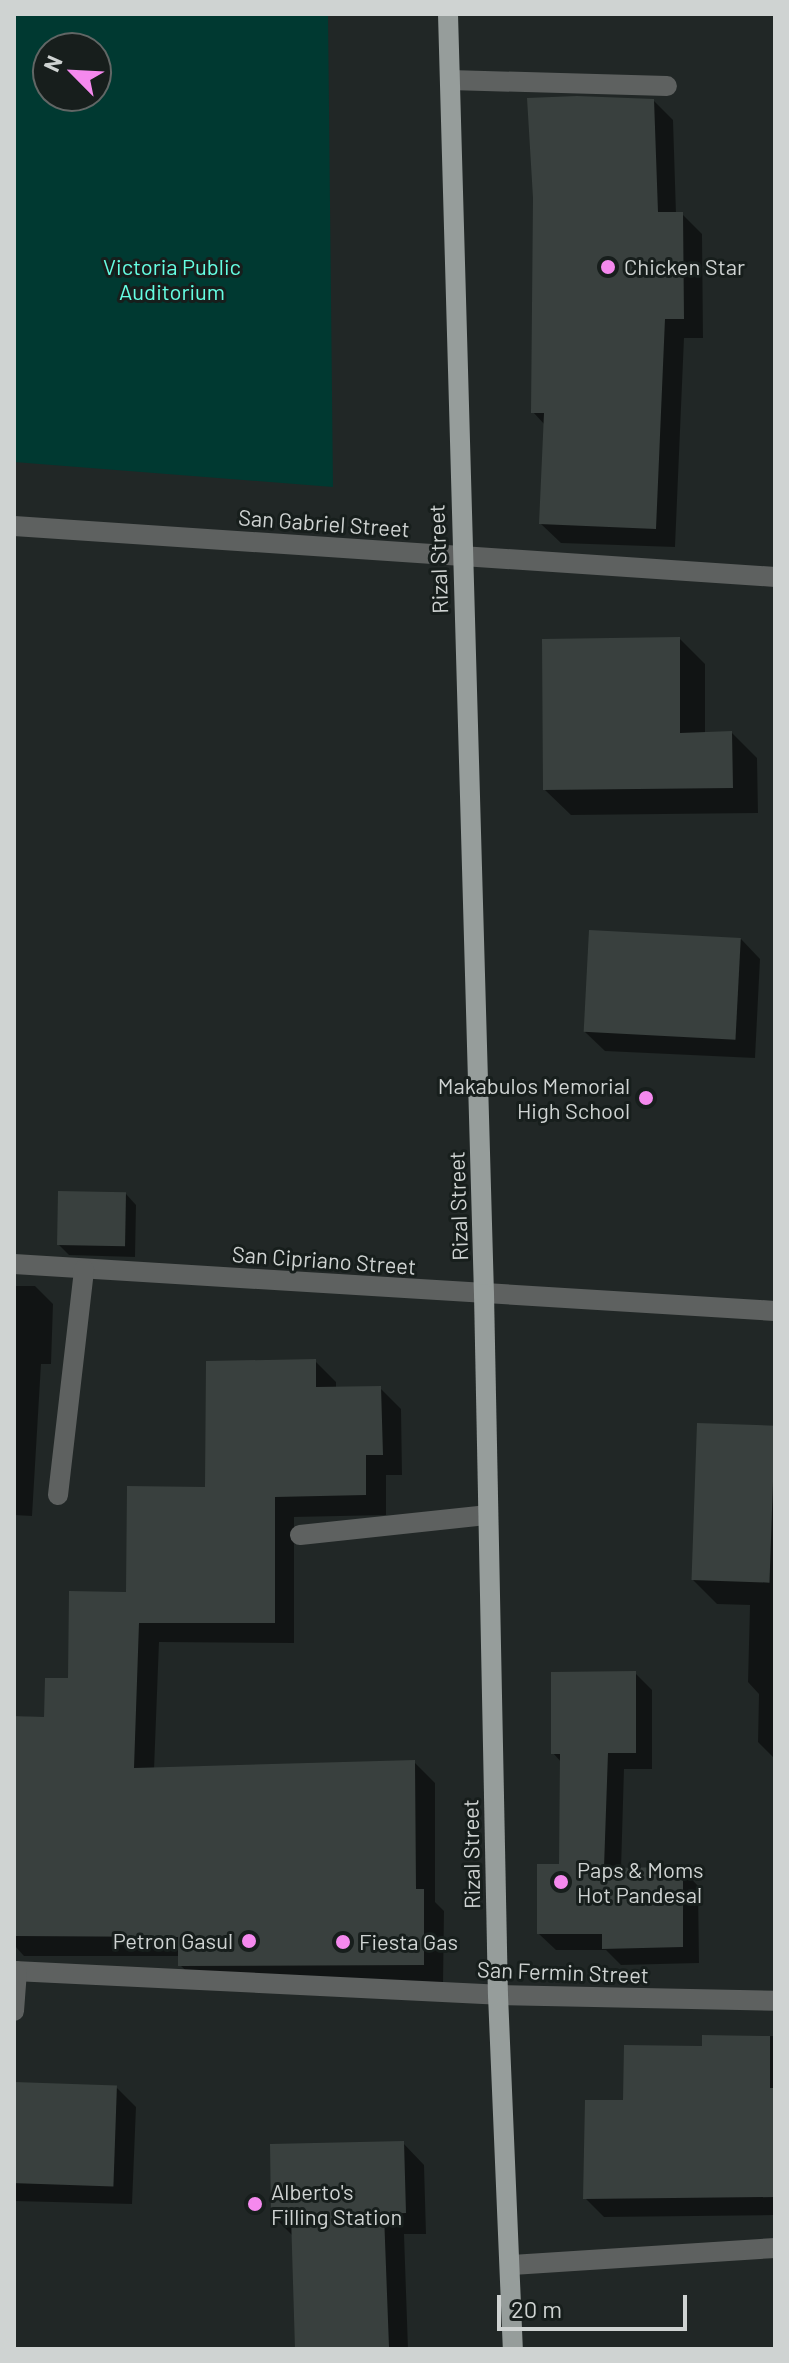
<!DOCTYPE html>
<html>
<head>
<meta charset="utf-8">
<style>
	body { margin:0 }
	#map { position:relative; width:789px; height:2363px; overflow:hidden; background:#212726; font-family:Barlow,sans-serif }
	div>[style] { position:absolute }
	.green>* { inset:0; background:#003931 }
	.shadow>* { inset:0; background:#0007 }
	.building>* { inset:0; background:#39403e; transform-origin:0 0 }
	.minor>* { height:20px; margin:-10px; padding:0 10px; transform-origin:10px; border-radius:10px; background:#5e6160 }
	.major>* { height:20px; margin:-10px; padding:0 10px; transform-origin:10px; border-radius:10px; background:#969d9b }
	.dots>* { width:22px; height:22px; translate:-50% -50%; box-sizing:border-box; border:4px solid #171e1c; border-radius:50% }
	span { translate:-50% -50%; white-space:nowrap; text-align:center; line-height:1.15; -webkit-text-stroke:6px #171e1c; paint-order:stroke }
	.park-label { font-size:22px; color:#65fee3 }
	.poi-label { font-size:22px; color:#cfd3d2 }
	.left { translate:0 -50%; text-align:left }
	.right { translate:-100% -50%; text-align:right }
	.street-label { font-size:22px; color:#cfd3d2 }
	.frame { position:absolute; inset:0; border:16px solid #cfd3d2; pointer-events:none }
	.north { position:absolute; left:32px; top:32px; width:80px; height:80px; box-sizing:border-box; background:#171e1c; border:2px solid #616665; border-radius:50%; rotate:294deg; font-size:22px; font-weight:700; line-height:32px; text-align:center; color:#cfd3d2 }
	.north::after { content:''; display:block; margin:auto; width:28px; height:36px; background:#f589ee; clip-path:polygon(50% 0,100% 100%,50% 72%,0 100%) }
	.scale { position:absolute; left:497px; top:2295px; width:190px; height:36px; box-sizing:border-box; border:4px solid #cfd3d2; border-top:0; padding-left:10px; font-size:24px; line-height:28px; white-space:nowrap; color:#cfd3d2; -webkit-text-stroke:6px #171e1c; paint-order:stroke }
</style>
</head>
<body>
<div id="map">
	<div class="green">
		<i style="clip-path:polygon(evenodd,14px 14px,328px 14px,333px 487px,14px 462px,14px 14px,48px 48px,96px 48px,96px 96px,48px 96px,48px 48px)"></i>
	</div>
	<div class="shadow">
		<i style="clip-path:polygon(654px 101px,673px 120px,676px 214px,682px 214px,702px 234px,703px 338px,684px 338px,675px 547px,561px 543px,541px 524px,545px 425px,533px 412px)"></i>
		<i style="clip-path:polygon(680px 639px,705px 664px,705px 734px,732px 733px,757px 758px,758px 813px,571px 815px,545px 790px)"></i>
		<i style="clip-path:polygon(741px 939px,760px 959px,755px 1058px,605px 1051px,585px 1032px)"></i>
		<i style="clip-path:polygon(126px 1194px,136px 1205px,135px 1257px,69px 1255px,59px 1245px)"></i>
		<i style="clip-path:polygon(14px 1286px,35px 1286px,53px 1304px,51px 1364px,41px 1364px,32px 1516px,14px 1515px)"></i>
		<i style="clip-path:polygon(315px 1361px,336px 1382px,336px 1389px,380px 1388px,401px 1409px,402px 1475px,386px 1475px,386px 1515px,294px 1517px,294px 1643px,159px 1642px,154px 1770px,414px 1762px,435px 1783px,435px 1902px,444px 1911px,443px 1985px,201px 1985px,180px 1965px,180px 1956px,24px 1956px,14px 1945px,14px 1716px,46px 1718px,128px 1594px,207px 1489px)"></i>
		<i style="clip-path:polygon(775px 1428px,775px 1759px,758px 1742px,759px 1694px,748px 1682px,750px 1605px,717px 1604px,692px 1579px)"></i>
		<i style="clip-path:polygon(635px 1673px,652px 1690px,652px 1769px,624px 1769px,621px 1870px,682px 1869px,698px 1886px,699px 1963px,621px 1965px,606px 1950px,556px 1950px,539px 1934px,561px 1866px,562px 1763px,553px 1753px)"></i>
		<i style="clip-path:polygon(775px 2036px,775px 2215px,604px 2217px,585px 2198px,625px 2102px,704px 2048px,704px 2037px)"></i>
		<i style="clip-path:polygon(14px 2084px,116px 2087px,136px 2107px,132px 2204px,14px 2201px)"></i>
		<i style="clip-path:polygon(403px 2143px,424px 2165px,426px 2234px,404px 2234px,408px 2349px,297px 2349px,293px 2236px,273px 2216px)"></i>
	</div>
	<div class="building">
		<i style="clip-path:polygon(577px 96px,654px 99px,658px 212px,683px 212px,684px 319px,665px 319px,656px 529px,539px 524px,544px 413px,531px 413px,533px 198px,527px 98px)"></i>
		<i style="clip-path:polygon(680px 637px,680px 733px,732px 731px,733px 788px,543px 790px,542px 639px)"></i>
		<i style="left:589px;top:930px;width:152px;height:102px;rotate:3deg"></i>
		<i style="left:58px;top:1191px;width:68px;height:54px;rotate:1deg"></i>
		<i style="clip-path:polygon(316px 1359px,316px 1387px,381px 1386px,383px 1455px,366px 1455px,366px 1495px,275px 1497px,275px 1623px,139px 1623px,134px 1768px,415px 1760px,416px 1889px,424px 1889px,424px 1965px,178px 1966px,178px 1937px,14px 1936px,14px 1716px,44px 1717px,45px 1678px,68px 1678px,69px 1591px,126px 1592px,127px 1486px,205px 1487px,206px 1361px)"></i>
		<i style="left:697px;top:1423px;width:78px;height:157px;rotate:2deg"></i>
		<i style="clip-path:polygon(636px 1671px,636px 1753px,608px 1753px,604px 1868px,683px 1867px,683px 1947px,602px 1949px,602px 1934px,537px 1934px,537px 1864px,559px 1864px,560px 1754px,551px 1754px,551px 1672px)"></i>
		<i style="clip-path:polygon(702px 2035px,770px 2036px,770px 2088px,775px 2088px,775px 2197px,583px 2199px,585px 2100px,623px 2100px,624px 2045px,702px 2046px)"></i>
		<i style="left:14px;top:2082px;width:103px;height:101px;rotate:2deg"></i>
		<i style="clip-path:polygon(404px 2141px,406px 2213px,384px 2214px,389px 2347px,295px 2349px,291px 2216px,271px 2217px,270px 2144px)"></i>
	</div>
	<div class="minor">
		<i style="left:450px;top:80px;width:217px;rotate:1.6deg"></i>
		<i style="left:14px;top:526px;width:763px;rotate:3.83deg"></i>
		<i style="left:14px;top:1264px;width:762px;rotate:3.53deg"></i>
		<i style="left:58px;top:1495px;width:227px;rotate:-83.4deg"></i>
		<i style="left:300px;top:1535px;width:187px;rotate:-6.1deg"></i>
		<i style="left:14px;top:1971px;width:485px;rotate:2.8deg"></i>
		<i style="left:498px;top:1995px;width:277px;rotate:1.2deg"></i>
		<i style="left:14px;top:2011px;width:40px;rotate:-85.7deg"></i>
		<i style="left:512px;top:2265px;width:264px;rotate:-3.7deg"></i>
	</div>
	<div class="major">
		<i style="left:448px;top:14px;width:1281px;rotate:88.39deg"></i>
		<i style="left:484px;top:1294px;width:701px;rotate:88.86deg"></i>
		<i style="left:498px;top:1995px;width:354px;rotate:87.6deg"></i>
	</div>
	<div class="dots">
		<i style="left:608px;top:267px;background:#f589ee"></i>
		<i style="left:646px;top:1098px;background:#f589ee"></i>
		<i style="left:561px;top:1882px;background:#f589ee"></i>
		<i style="left:249px;top:1941px;background:#f589ee"></i>
		<i style="left:343px;top:1942px;background:#f589ee"></i>
		<i style="left:255px;top:2204px;background:#f589ee"></i>
	</div>
	<div class="park-label">
		<span style="left:172px;top:279px">Victoria Public<br>Auditorium</span>
	</div>
	<div class="poi-label">
		<span class="left" style="left:624px;top:267px">Chicken Star</span>
		<span class="right" style="left:630px;top:1098px">Makabulos Memorial<br>High School</span>
		<span class="left" style="left:577px;top:1882px">Paps &amp; Moms<br>Hot Pandesal</span>
		<span class="right" style="left:233px;top:1941px">Petron Gasul</span>
		<span class="left" style="left:359px;top:1942px">Fiesta Gas</span>
		<span class="left" style="left:271px;top:2204px">Alberto's<br>Filling Station</span>
	</div>
	<div class="street-label">
		<span style="left:324px;top:523px;rotate:4deg">San Gabriel Street</span>
		<span style="left:438px;top:559px;rotate:-92deg">Rizal Street</span>
		<span style="left:458px;top:1206px;rotate:-92deg">Rizal Street</span>
		<span style="left:324px;top:1260px;rotate:4deg">San Cipriano Street</span>
		<span style="left:471px;top:1854px;rotate:-91deg">Rizal Street</span>
		<span style="left:563px;top:1972px;rotate:2deg">San Fermin Street</span>
	</div>
	<div class="frame"></div>
	<div class="north">N</div>
	<div class="scale">20 m</div>
</div>
</body>
</html>
